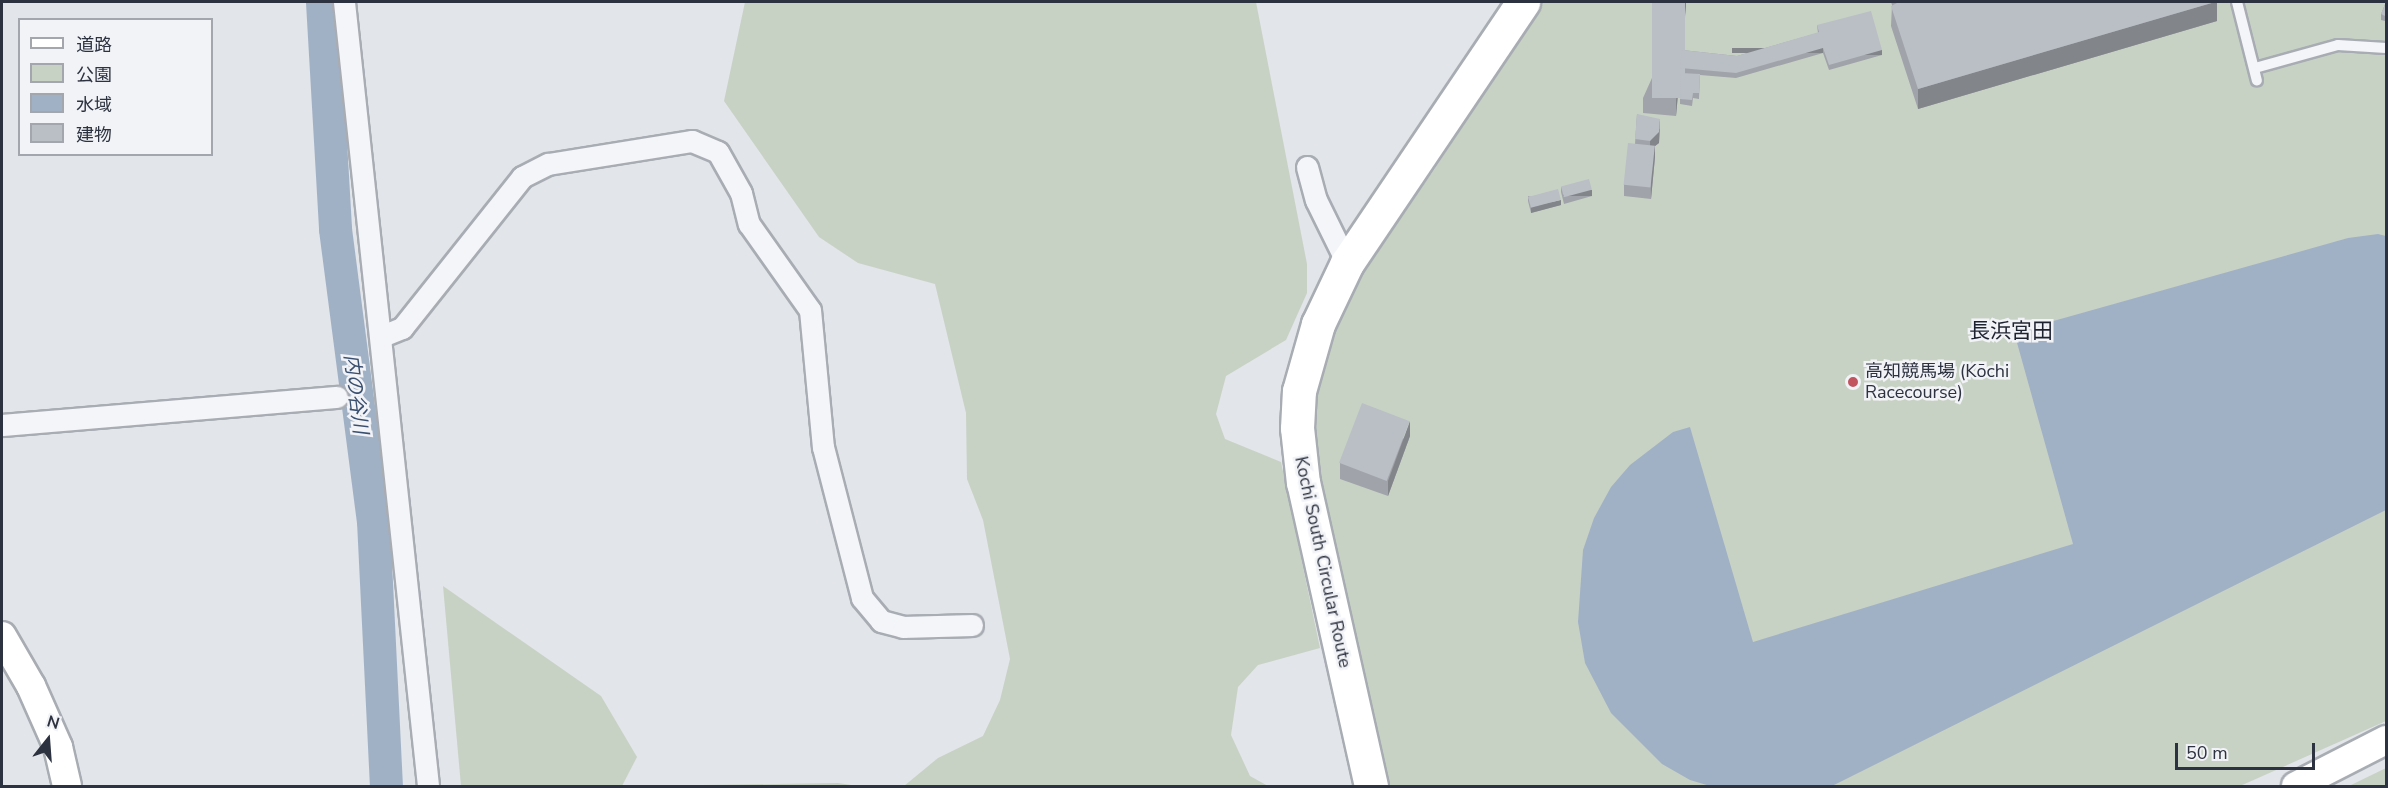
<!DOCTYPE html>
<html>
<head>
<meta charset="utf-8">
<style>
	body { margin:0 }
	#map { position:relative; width:2388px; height:788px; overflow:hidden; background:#e2e5e9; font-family:"Nunito Sans","Noto Sans JP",sans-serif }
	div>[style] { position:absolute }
	.green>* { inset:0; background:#c7d2c4 }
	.water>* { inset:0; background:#a1b1c5 }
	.river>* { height:33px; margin:-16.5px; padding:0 16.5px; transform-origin:16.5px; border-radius:16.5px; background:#a1b1c5 }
	.roads { filter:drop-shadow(2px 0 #a8acb3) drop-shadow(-2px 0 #a8acb3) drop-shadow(0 2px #a8acb3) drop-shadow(0 -2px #a8acb3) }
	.lane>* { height:10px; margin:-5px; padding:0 5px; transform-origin:5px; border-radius:5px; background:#f4f5f8 }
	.street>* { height:21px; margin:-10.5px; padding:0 10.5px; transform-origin:10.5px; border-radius:10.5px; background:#f4f5f8 }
	.secondary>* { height:28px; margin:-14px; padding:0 14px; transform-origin:14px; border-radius:14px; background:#fff }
	.primary>* { height:33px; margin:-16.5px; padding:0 16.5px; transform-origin:16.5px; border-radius:16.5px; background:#fff }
	.wall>* { inset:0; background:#a0a3a9 }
	.shaded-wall>* { inset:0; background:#82858a; transform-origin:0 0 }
	.building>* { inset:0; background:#babec5; transform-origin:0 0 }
	.dots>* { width:16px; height:16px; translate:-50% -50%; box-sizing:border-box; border:3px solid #f2f3f7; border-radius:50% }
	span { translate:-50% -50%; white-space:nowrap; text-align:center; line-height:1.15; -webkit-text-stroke:5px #f2f3f7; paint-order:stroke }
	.poi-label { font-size:18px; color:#2c323f }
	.left { translate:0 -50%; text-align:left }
	.street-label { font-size:18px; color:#2c323f }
	.water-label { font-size:20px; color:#3a4f6f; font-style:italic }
	.quarter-label { font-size:21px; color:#1e2330 }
	.frame { position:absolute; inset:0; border:3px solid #2c323f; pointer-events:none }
	.legend { position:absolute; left:18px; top:18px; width:195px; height:138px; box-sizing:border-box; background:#f2f3f7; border:2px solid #a3a6ad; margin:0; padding:8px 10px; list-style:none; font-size:18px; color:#2c323f }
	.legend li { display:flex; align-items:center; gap:12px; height:30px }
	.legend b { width:30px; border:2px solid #a3a6ad }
	.north { position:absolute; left:18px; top:710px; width:60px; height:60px; -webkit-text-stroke:4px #f2f3f7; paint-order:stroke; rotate:17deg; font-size:16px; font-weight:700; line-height:24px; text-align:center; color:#2c323f }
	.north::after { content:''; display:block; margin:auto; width:21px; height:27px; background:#2c323f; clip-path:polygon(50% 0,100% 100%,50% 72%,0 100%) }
	.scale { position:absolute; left:2175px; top:743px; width:140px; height:27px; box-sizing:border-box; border:3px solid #2c323f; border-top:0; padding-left:8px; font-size:18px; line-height:21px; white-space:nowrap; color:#2c323f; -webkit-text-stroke:4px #f2f3f7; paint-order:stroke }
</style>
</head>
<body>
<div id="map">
	<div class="green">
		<i style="clip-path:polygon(745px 2px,1256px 2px,1307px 264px,1307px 293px,1286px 340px,1226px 376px,1216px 414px,1225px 439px,1281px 462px,1320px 648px,1258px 665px,1238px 687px,1231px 735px,1250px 776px,1268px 786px,904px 786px,938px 758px,983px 736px,1000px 700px,1010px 659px,983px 520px,967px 479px,966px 413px,935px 284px,858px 263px,819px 237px,724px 101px)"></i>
		<i style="clip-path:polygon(1543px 2px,2386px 2px,2386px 721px,2240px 786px,1388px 786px,1319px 476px,1314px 422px,1322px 364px,1336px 325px,1368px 261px,1434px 170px)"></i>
		<i style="clip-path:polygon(443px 586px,601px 696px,637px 757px,622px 786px,461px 786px)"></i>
		<i style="clip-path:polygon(2386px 768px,2386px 786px,2349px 786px)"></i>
		<i style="clip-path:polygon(838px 783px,858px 786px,637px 786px,638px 786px)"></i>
	</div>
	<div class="water">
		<i style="clip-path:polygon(2378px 234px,2386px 236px,2386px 510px,1832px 786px,1710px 786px,1690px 780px,1662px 764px,1611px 713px,1585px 663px,1578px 622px,1583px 550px,1594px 518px,1611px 487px,1630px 465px,1673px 432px,1690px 427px,1753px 642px,2073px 544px,2014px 332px,2348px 238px)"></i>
	</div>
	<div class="river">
		<i style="left:322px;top:2px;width:227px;rotate:86.7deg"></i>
		<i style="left:335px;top:229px;width:294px;rotate:82.6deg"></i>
		<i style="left:373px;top:521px;width:265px;rotate:87.2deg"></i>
	</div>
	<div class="roads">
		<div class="lane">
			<i style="left:2237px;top:2px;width:81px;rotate:75.8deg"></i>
			<i style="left:2255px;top:68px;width:86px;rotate:-15.5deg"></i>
			<i style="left:2338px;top:45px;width:48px;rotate:3.6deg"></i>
		</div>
		<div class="street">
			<i style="left:344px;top:2px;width:788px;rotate:83.88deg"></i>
			<i style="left:1307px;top:167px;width:34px;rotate:75deg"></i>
			<i style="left:1316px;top:200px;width:70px;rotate:63.8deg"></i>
			<i style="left:382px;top:336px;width:22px;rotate:-22deg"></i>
			<i style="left:402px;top:328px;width:193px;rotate:-51.5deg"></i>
			<i style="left:522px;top:177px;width:29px;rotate:-27deg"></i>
			<i style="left:548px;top:164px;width:146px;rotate:-9.1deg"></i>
			<i style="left:692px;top:141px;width:28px;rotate:23deg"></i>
			<i style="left:718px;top:152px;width:47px;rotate:60.7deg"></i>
			<i style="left:741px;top:193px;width:32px;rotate:76deg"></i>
			<i style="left:749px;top:224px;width:105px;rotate:54.7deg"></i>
			<i style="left:810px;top:310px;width:138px;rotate:84.6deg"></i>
			<i style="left:823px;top:447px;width:156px;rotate:75.5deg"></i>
			<i style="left:862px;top:598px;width:30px;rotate:50deg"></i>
			<i style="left:881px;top:621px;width:23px;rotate:15deg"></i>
			<i style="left:903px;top:627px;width:69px;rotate:-1.7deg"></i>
			<i style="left:2px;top:425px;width:336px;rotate:-4.8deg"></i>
		</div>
		<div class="secondary">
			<i style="left:2px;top:636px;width:58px;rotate:59.9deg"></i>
			<i style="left:31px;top:686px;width:67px;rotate:66.1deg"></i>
			<i style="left:58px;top:747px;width:40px;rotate:77deg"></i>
			<i style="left:2296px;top:786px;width:101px;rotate:-27.1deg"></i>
		</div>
		<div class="primary">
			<i style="left:1371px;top:786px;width:311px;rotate:-102.6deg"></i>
			<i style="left:1303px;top:483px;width:55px;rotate:-96.2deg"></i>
			<i style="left:1297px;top:428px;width:37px;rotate:-87deg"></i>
			<i style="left:1299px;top:391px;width:70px;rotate:-74.2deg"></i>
			<i style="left:1318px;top:324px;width:68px;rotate:-64.6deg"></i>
			<i style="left:1347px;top:263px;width:315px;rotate:-56deg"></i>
		</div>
	</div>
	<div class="wall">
		<i style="clip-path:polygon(1686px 2px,1682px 50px,1737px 56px,1818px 33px,1817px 25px,1882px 55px,1829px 70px,1823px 53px,1736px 78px,1700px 75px,1699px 99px,1693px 98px,1692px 106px,1680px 104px,1680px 73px,1676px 116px,1643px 113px,1643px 98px)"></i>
		<i style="clip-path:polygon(1891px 2px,2217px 2px,2217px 21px,1918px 109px,1891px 26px,1892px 5px)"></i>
		<i style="clip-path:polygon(2386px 2px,2386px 26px,2385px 25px,2385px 21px,2381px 20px,2381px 14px)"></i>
		<i style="clip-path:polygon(1637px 114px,1660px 129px,1659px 143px,1655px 146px,1655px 157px,1651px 199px,1624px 196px,1624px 185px,1635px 144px)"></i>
		<i style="clip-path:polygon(1561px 187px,1592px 196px,1564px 204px,1561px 192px)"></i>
		<i style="clip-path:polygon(1528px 196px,1561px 205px,1531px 213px,1528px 201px)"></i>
		<i style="clip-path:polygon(1410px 436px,1388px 496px,1340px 479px,1340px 463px)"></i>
	</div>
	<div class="shaded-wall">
		<i style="clip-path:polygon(1685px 2px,1686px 2px,1686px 6px,1676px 116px,1676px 101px)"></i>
		<i style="clip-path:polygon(2215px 2px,2217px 2px,2217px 21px,1918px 109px,1918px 89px)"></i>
		<i style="left:1823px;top:48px;width:5px;height:91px;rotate:90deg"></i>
		<i style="left:1882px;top:50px;width:5px;height:55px;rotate:90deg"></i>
		<i style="clip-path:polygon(1660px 119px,1659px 143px,1655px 146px,1655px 157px,1651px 199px,1650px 141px)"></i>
		<i style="left:1592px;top:190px;width:6px;height:29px;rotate:90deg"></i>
		<i style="clip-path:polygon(1561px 200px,1561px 205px,1531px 213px,1531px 207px)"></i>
		<i style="clip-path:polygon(1410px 421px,1410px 436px,1388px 496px,1388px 481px)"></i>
	</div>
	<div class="building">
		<i style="left:1652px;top:2px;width:33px;height:96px"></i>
		<i style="clip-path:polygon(1897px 2px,2215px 2px,1918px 89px,1891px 6px,1897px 3px)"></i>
		<i style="clip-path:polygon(2386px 2px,2386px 5px,2385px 10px,2385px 16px,2381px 14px)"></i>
		<i style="clip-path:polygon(1871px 11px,1882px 50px,1829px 65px,1823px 48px,1736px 73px,1680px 68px,1682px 50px,1737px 56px,1819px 32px,1817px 25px)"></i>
		<i style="clip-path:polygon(1681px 73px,1700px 74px,1699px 93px,1693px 93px,1692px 100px,1680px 99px)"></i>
		<i style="clip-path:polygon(1637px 114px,1660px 119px,1659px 132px,1650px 141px,1635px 139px)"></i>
		<i style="left:1628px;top:143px;width:27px;height:42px;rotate:6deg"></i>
		<i style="left:1589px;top:179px;width:11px;height:29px;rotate:75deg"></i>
		<i style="left:1558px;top:189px;width:11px;height:31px;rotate:75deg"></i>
		<i style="left:1362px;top:403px;width:51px;height:64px;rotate:21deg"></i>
	</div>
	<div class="dots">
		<i style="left:1853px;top:382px;background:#c1545f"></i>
	</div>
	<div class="poi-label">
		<span class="left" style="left:1865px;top:382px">高知競馬場 (Kōchi<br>Racecourse)</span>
	</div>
	<div class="street-label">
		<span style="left:1323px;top:562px;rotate:78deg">Kochi South Circular Route</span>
	</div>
	<div class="water-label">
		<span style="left:356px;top:394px;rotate:83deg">内の谷川</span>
	</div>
	<div class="quarter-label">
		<span style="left:2011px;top:331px">長浜宮田</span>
	</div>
	<div class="frame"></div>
	<ul class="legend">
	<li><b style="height:8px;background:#fff"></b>道路</li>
	<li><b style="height:16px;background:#c7d2c4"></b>公園</li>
	<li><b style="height:16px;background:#a1b1c5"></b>水域</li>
	<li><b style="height:16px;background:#babec5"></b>建物</li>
	</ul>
	<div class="north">N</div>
	<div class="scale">50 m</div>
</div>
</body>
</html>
